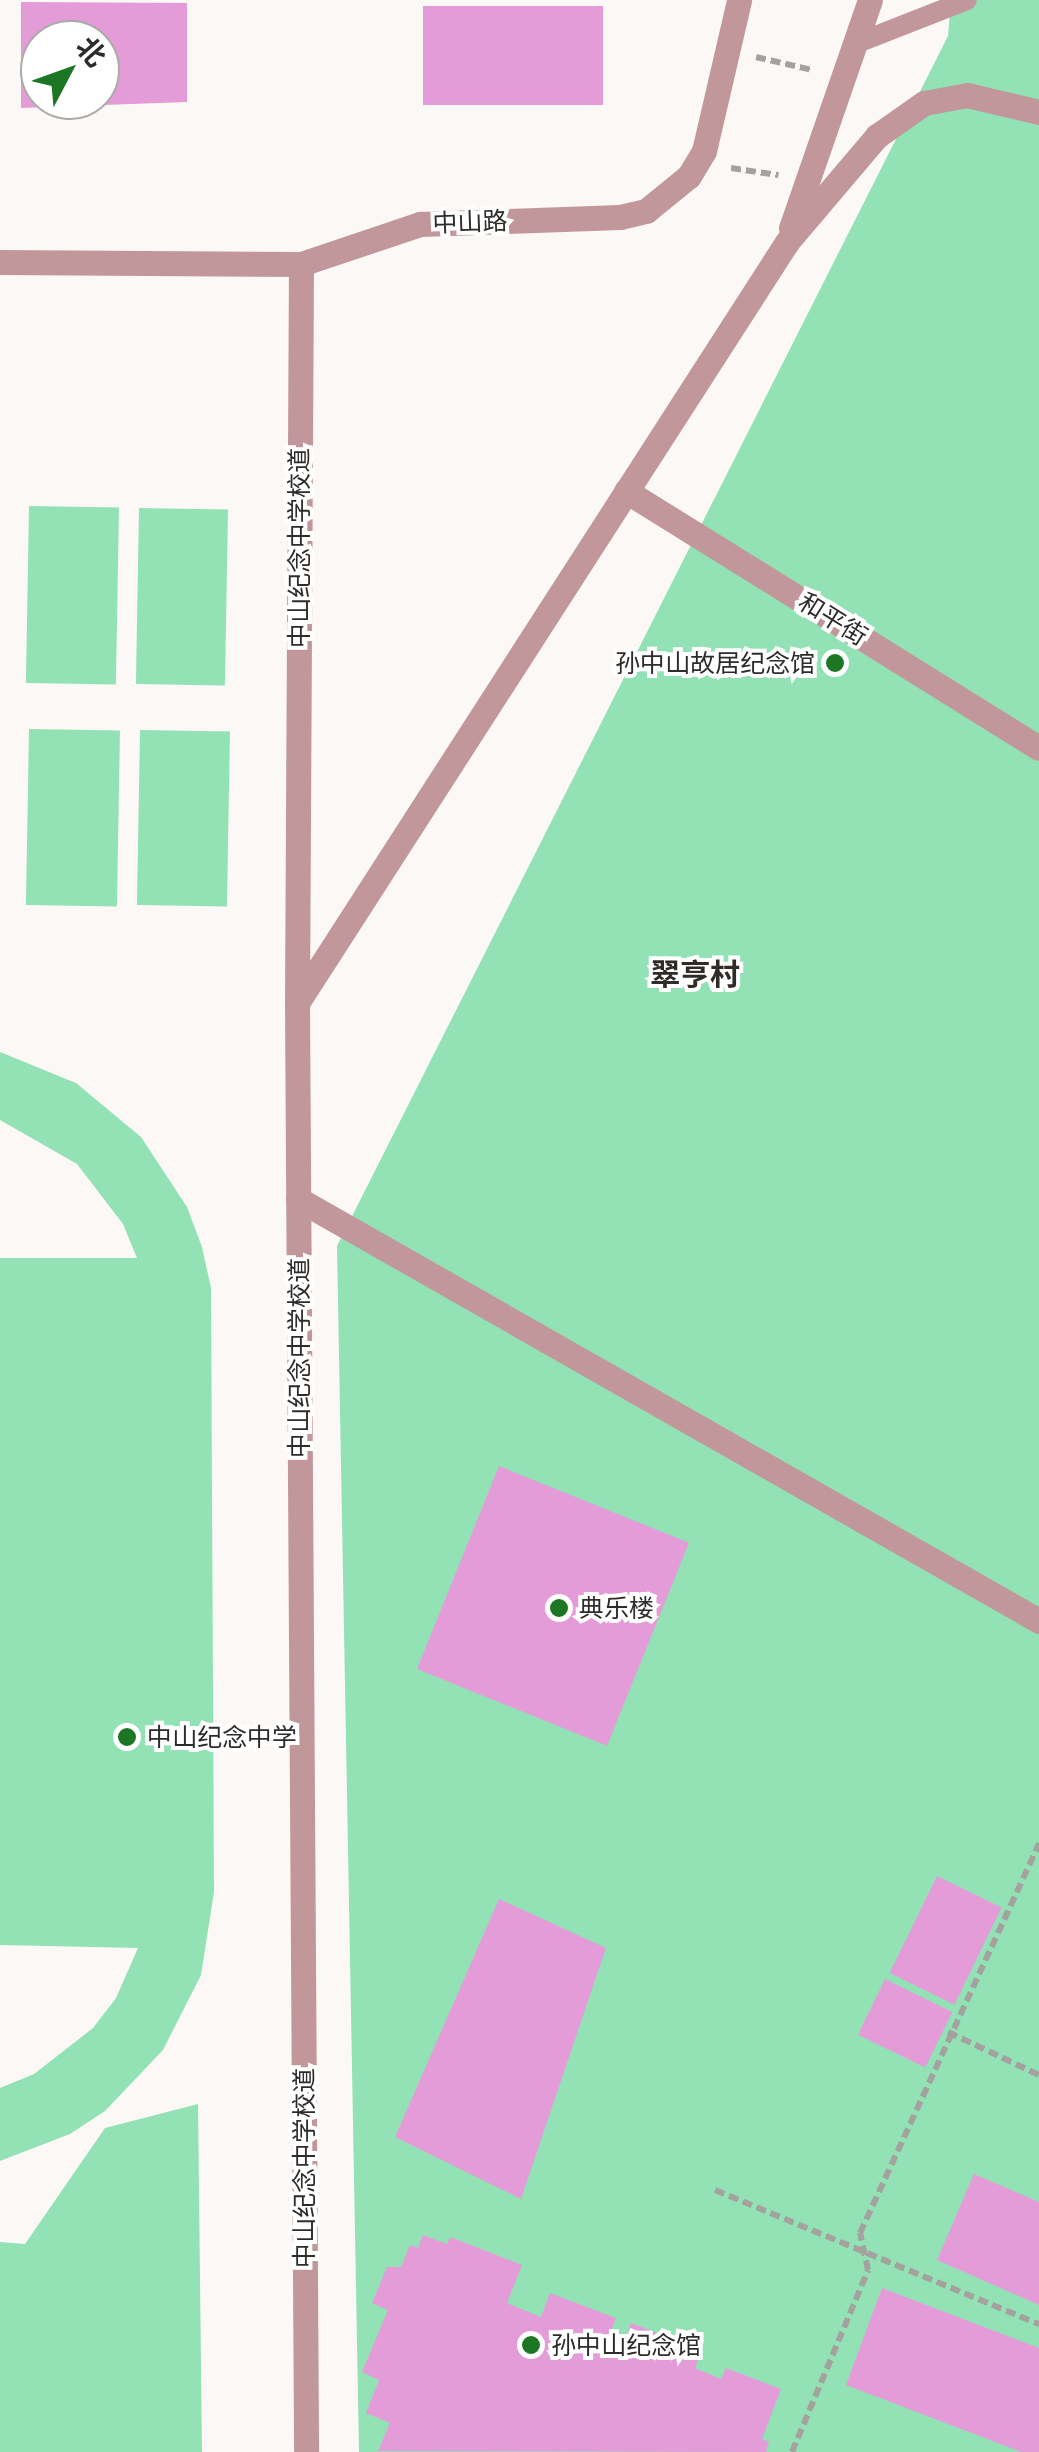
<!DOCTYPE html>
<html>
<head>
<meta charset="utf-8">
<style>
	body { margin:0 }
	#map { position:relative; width:1039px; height:2452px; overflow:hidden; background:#fcf8f5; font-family:"PT Sans Narrow","Noto Sans SC",sans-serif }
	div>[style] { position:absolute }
	.green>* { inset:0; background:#92e2b6; transform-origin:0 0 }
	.building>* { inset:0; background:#e49cd8; transform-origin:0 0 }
	.path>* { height:6px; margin-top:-3px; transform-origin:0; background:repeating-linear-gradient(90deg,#a4a29f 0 10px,transparent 0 15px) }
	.lane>* { height:20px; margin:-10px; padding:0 10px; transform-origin:10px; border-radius:10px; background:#c2979b }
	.street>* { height:25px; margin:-12.5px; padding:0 12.5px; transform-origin:12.5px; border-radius:12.5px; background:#c2979b }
	.dots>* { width:28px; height:28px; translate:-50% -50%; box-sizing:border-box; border:5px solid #fff; border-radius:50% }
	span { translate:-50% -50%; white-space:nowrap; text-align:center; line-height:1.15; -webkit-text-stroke:8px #fff; paint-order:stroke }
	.street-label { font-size:25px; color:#2d2c2b }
	.poi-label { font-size:25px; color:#2d2c2b }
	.right { translate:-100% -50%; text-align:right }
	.left { translate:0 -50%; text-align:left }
	.quarter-label { font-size:30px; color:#2e2b29; font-weight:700 }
	.north { position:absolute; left:20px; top:20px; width:100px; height:100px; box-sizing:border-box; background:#fff; border:2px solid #ababaa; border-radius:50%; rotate:49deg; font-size:28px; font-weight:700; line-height:40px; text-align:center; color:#2d2c2b }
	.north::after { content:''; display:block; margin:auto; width:35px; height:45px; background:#1c7623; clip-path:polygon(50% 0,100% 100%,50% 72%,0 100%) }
</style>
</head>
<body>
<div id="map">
	<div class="green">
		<i style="clip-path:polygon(951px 0,1039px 0,1039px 2452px,359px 2452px,337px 1246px,948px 36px)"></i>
		<i style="left:29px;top:506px;width:90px;height:177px;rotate:1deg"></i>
		<i style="left:139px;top:508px;width:89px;height:176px;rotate:1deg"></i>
		<i style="left:29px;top:729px;width:91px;height:176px;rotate:1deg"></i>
		<i style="left:140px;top:730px;width:90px;height:175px;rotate:1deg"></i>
		<i style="clip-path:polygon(0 1052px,76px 1083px,141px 1137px,187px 1207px,202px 1247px,211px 1288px,214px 1892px,201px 1975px,163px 2050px,105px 2111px,70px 2134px,0 2161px,0 2088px,34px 2074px,93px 2028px,116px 1998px,138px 1948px,0 1945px,0 1258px,137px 1258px,123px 1224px,77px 1164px,0 1120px)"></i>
		<i style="clip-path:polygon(198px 2104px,202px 2452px,0 2452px,0 2242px,25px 2244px,105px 2128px)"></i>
	</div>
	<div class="building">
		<i style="clip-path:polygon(evenodd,21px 2px,187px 3px,187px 102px,21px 108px,21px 2px,40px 40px,100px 40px,100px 100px,40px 100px,40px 40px)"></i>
		<i style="left:423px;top:6px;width:180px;height:99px"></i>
		<i style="left:499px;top:1466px;width:205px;height:219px;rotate:22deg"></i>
		<i style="left:937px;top:1876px;width:72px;height:108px;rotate:26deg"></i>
		<i style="clip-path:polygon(499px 1899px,606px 1948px,521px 2199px,395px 2137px)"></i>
		<i style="left:885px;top:1979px;width:75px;height:62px;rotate:26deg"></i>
		<i style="clip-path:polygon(974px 2174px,1039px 2202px,1039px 2305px,937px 2260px)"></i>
		<i style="clip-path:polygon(423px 2235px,447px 2244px,450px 2237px,522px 2265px,507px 2303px,541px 2317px,550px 2293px,616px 2318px,610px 2334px,625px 2340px,631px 2323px,702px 2350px,695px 2368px,721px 2379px,726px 2368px,781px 2389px,762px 2439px,769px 2442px,766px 2452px,378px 2451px,390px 2423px,366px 2413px,379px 2380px,362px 2372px,388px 2310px,372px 2303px,387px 2267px,401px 2267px,410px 2245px,418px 2248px)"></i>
		<i style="clip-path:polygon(882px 2288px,1039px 2348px,1039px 2452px,1021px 2452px,846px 2385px)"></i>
	</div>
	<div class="path">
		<i style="left:756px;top:57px;width:57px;rotate:13.1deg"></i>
		<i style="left:731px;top:168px;width:48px;rotate:8.5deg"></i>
		<i style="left:948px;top:2032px;width:101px;rotate:25.3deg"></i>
		<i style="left:715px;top:2190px;width:351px;rotate:22.5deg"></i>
		<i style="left:792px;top:2452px;width:197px;rotate:-67.3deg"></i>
		<i style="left:868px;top:2270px;width:38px;rotate:-102deg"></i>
		<i style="left:860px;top:2233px;width:429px;rotate:-65.3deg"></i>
	</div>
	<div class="lane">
		<i style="left:855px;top:44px;width:120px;rotate:-21.4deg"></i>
	</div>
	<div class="street">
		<i style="left:791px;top:228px;width:241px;rotate:-70.9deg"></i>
		<i style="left:0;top:262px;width:301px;rotate:0.4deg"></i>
		<i style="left:301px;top:264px;width:126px;rotate:-18.6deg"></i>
		<i style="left:420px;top:224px;width:200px;rotate:-2deg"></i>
		<i style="left:620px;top:217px;width:27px;rotate:-13deg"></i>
		<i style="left:646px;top:211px;width:55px;rotate:-39.1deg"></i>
		<i style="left:689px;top:176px;width:29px;rotate:-59deg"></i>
		<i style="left:704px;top:151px;width:155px;rotate:-76.9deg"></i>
		<i style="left:301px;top:264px;width:739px;rotate:90.31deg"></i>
		<i style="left:297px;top:1003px;width:1449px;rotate:89.64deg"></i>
		<i style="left:626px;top:491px;width:486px;rotate:31.9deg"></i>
		<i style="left:297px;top:1003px;width:905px;rotate:-57.22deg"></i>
		<i style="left:787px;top:242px;width:139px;rotate:-49.7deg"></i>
		<i style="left:877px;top:136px;width:57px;rotate:-35.1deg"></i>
		<i style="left:924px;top:103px;width:44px;rotate:-10.5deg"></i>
		<i style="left:967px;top:95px;width:74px;rotate:13.3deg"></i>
		<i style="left:298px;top:1199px;width:853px;rotate:29.66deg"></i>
	</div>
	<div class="dots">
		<i style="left:835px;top:663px;background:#1c7623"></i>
		<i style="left:559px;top:1608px;background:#1c7623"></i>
		<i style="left:127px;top:1737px;background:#1c7623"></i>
		<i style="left:531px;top:2345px;background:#1c7623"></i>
	</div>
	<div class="street-label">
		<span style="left:470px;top:222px;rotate:-2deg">中山路</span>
		<span style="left:299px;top:548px;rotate:-90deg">中山纪念中学校道</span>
		<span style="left:833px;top:619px;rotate:32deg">和平街</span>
		<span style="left:299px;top:1358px;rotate:-90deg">中山纪念中学校道</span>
		<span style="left:304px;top:2168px;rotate:-90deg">中山纪念中学校道</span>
	</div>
	<div class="poi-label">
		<span class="right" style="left:815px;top:663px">孙中山故居纪念馆</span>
		<span class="left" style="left:579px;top:1608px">典乐楼</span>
		<span class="left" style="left:147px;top:1737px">中山纪念中学</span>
		<span class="left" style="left:551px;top:2345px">孙中山纪念馆</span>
	</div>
	<div class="quarter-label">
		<span style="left:695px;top:974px">翠亨村</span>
	</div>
	<div class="north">北</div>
</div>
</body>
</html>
